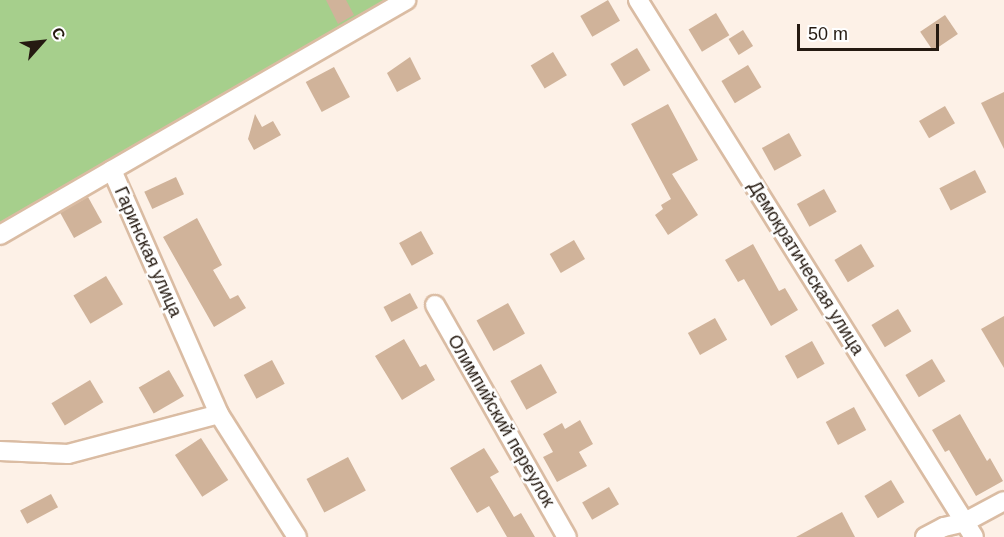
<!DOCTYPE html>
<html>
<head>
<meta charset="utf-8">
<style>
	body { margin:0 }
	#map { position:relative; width:1004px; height:537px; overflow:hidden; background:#fdf1e7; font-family:Arial,sans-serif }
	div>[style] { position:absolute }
	.green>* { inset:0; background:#a6cf8c }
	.building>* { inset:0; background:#d0b39a; transform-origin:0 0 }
	.roads { filter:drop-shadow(2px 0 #dabca3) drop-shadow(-2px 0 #dabca3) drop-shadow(0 2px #dabca3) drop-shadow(0 -2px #dabca3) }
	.minor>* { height:18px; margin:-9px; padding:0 9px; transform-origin:9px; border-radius:9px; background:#fff }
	span { translate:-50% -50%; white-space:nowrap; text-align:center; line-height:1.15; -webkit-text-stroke:5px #fff; paint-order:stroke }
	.street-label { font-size:18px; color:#251a11 }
	.north { position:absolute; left:12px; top:12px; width:60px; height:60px; -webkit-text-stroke:4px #fff; paint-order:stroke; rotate:63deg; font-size:16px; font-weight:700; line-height:24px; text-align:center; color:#251a11 }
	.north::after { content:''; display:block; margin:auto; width:21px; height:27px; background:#251a11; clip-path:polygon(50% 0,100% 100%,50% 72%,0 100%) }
	.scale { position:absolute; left:797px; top:24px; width:142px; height:27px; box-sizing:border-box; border:3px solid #251a11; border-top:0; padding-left:8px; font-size:18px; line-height:21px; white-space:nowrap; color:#251a11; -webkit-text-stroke:4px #fff; paint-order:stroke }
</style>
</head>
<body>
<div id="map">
	<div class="green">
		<i style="clip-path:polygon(0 0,388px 0,0 225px)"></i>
	</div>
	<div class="building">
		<i style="clip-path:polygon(326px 0,346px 0,354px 15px,338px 24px)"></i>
		<i style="left:608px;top:0;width:24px;height:32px;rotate:60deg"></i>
		<i style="left:716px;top:13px;width:26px;height:32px;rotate:59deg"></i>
		<i style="left:945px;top:15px;width:23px;height:30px;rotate:56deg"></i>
		<i style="left:743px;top:30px;width:19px;height:17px;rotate:58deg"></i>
		<i style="left:637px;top:48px;width:26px;height:31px;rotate:59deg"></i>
		<i style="left:553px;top:52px;width:27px;height:26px;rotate:59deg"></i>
		<i style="clip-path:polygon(410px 57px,421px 79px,397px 92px,387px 73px)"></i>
		<i style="left:748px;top:65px;width:26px;height:31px;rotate:59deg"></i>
		<i style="left:334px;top:67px;width:34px;height:32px;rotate:62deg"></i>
		<i style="clip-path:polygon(1004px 92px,1004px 149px,981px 103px)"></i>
		<i style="clip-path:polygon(668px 104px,698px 160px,672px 174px,698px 215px,668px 235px,655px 215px,663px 209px,661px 205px,671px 199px,631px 124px)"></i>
		<i style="left:945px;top:106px;width:20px;height:30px;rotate:60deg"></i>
		<i style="clip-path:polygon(255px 114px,262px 127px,273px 121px,281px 135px,254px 150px,248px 139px)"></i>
		<i style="left:789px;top:133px;width:26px;height:31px;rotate:61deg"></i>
		<i style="left:975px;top:170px;width:25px;height:40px;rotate:63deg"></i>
		<i style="left:176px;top:177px;width:19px;height:35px;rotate:65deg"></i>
		<i style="left:824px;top:189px;width:26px;height:31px;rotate:61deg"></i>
		<i style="left:88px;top:197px;width:29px;height:32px;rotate:61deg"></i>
		<i style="clip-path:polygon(197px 218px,222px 265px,213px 270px,230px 299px,238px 295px,246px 308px,214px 327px,163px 237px)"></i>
		<i style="left:421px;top:231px;width:26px;height:25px;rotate:61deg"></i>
		<i style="left:574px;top:240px;width:22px;height:28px;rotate:60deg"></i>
		<i style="clip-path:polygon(753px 244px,779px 291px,785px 288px,798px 310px,771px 326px,744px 279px,738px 282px,725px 260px)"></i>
		<i style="left:861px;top:244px;width:26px;height:31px;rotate:59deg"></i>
		<i style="left:106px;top:276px;width:33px;height:38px;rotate:59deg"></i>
		<i style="left:410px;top:293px;width:17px;height:30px;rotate:62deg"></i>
		<i style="left:508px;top:303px;width:35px;height:36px;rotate:61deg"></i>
		<i style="left:898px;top:309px;width:26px;height:31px;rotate:59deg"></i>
		<i style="clip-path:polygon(1004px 316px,1004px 368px,981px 329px)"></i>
		<i style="left:715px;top:318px;width:25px;height:31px;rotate:61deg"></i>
		<i style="clip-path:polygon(404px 339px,420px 367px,426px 364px,435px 380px,402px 400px,375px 356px)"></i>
		<i style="left:812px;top:341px;width:26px;height:31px;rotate:61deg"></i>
		<i style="left:932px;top:359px;width:26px;height:31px;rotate:59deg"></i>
		<i style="left:272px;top:360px;width:27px;height:32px;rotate:62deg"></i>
		<i style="left:541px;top:364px;width:33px;height:35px;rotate:61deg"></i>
		<i style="left:169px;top:370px;width:30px;height:35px;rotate:60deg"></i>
		<i style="left:90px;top:380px;width:26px;height:45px;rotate:59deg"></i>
		<i style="left:854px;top:407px;width:26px;height:32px;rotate:62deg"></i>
		<i style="clip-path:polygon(960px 414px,987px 461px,990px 458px,1003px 481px,976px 496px,949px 450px,945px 452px,932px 430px)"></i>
		<i style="clip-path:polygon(580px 420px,593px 444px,579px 452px,587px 466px,557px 482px,543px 457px,553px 452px,543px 434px,562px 423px,565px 429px)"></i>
		<i style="left:201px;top:438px;width:50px;height:31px;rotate:57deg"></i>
		<i style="clip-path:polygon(484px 448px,499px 472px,490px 477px,514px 517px,521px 513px,535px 537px,507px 537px,489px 506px,477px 513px,450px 468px)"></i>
		<i style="left:348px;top:457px;width:38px;height:47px;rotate:62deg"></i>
		<i style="left:891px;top:480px;width:26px;height:31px;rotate:59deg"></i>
		<i style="left:609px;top:487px;width:20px;height:31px;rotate:60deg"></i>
		<i style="left:51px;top:494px;width:15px;height:35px;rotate:62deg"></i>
		<i style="clip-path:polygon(842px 512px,855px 537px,796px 537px)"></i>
	</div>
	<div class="roads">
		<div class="minor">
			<i style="left:638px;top:0;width:633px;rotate:57.97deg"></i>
			<i style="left:0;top:235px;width:129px;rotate:-30.1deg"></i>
			<i style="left:435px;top:305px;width:267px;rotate:60.4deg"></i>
			<i style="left:0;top:451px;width:68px;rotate:2.5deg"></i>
			<i style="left:68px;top:454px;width:156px;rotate:-14.8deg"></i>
			<i style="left:297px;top:537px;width:146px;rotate:-122.4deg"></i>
			<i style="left:219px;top:414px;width:266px;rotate:-113.7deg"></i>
			<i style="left:112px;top:170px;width:340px;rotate:-30deg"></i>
			<i style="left:925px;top:537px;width:21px;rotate:-28deg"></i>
			<i style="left:944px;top:527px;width:22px;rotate:-13deg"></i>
			<i style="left:965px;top:522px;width:44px;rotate:-28.3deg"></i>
		</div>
	</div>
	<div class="street-label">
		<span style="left:148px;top:252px;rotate:66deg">Гаринская улица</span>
		<span style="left:806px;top:268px;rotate:58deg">Демократическая улица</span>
		<span style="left:501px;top:421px;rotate:60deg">Олимпийский переулок</span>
	</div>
	<div class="north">С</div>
	<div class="scale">50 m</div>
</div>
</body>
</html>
